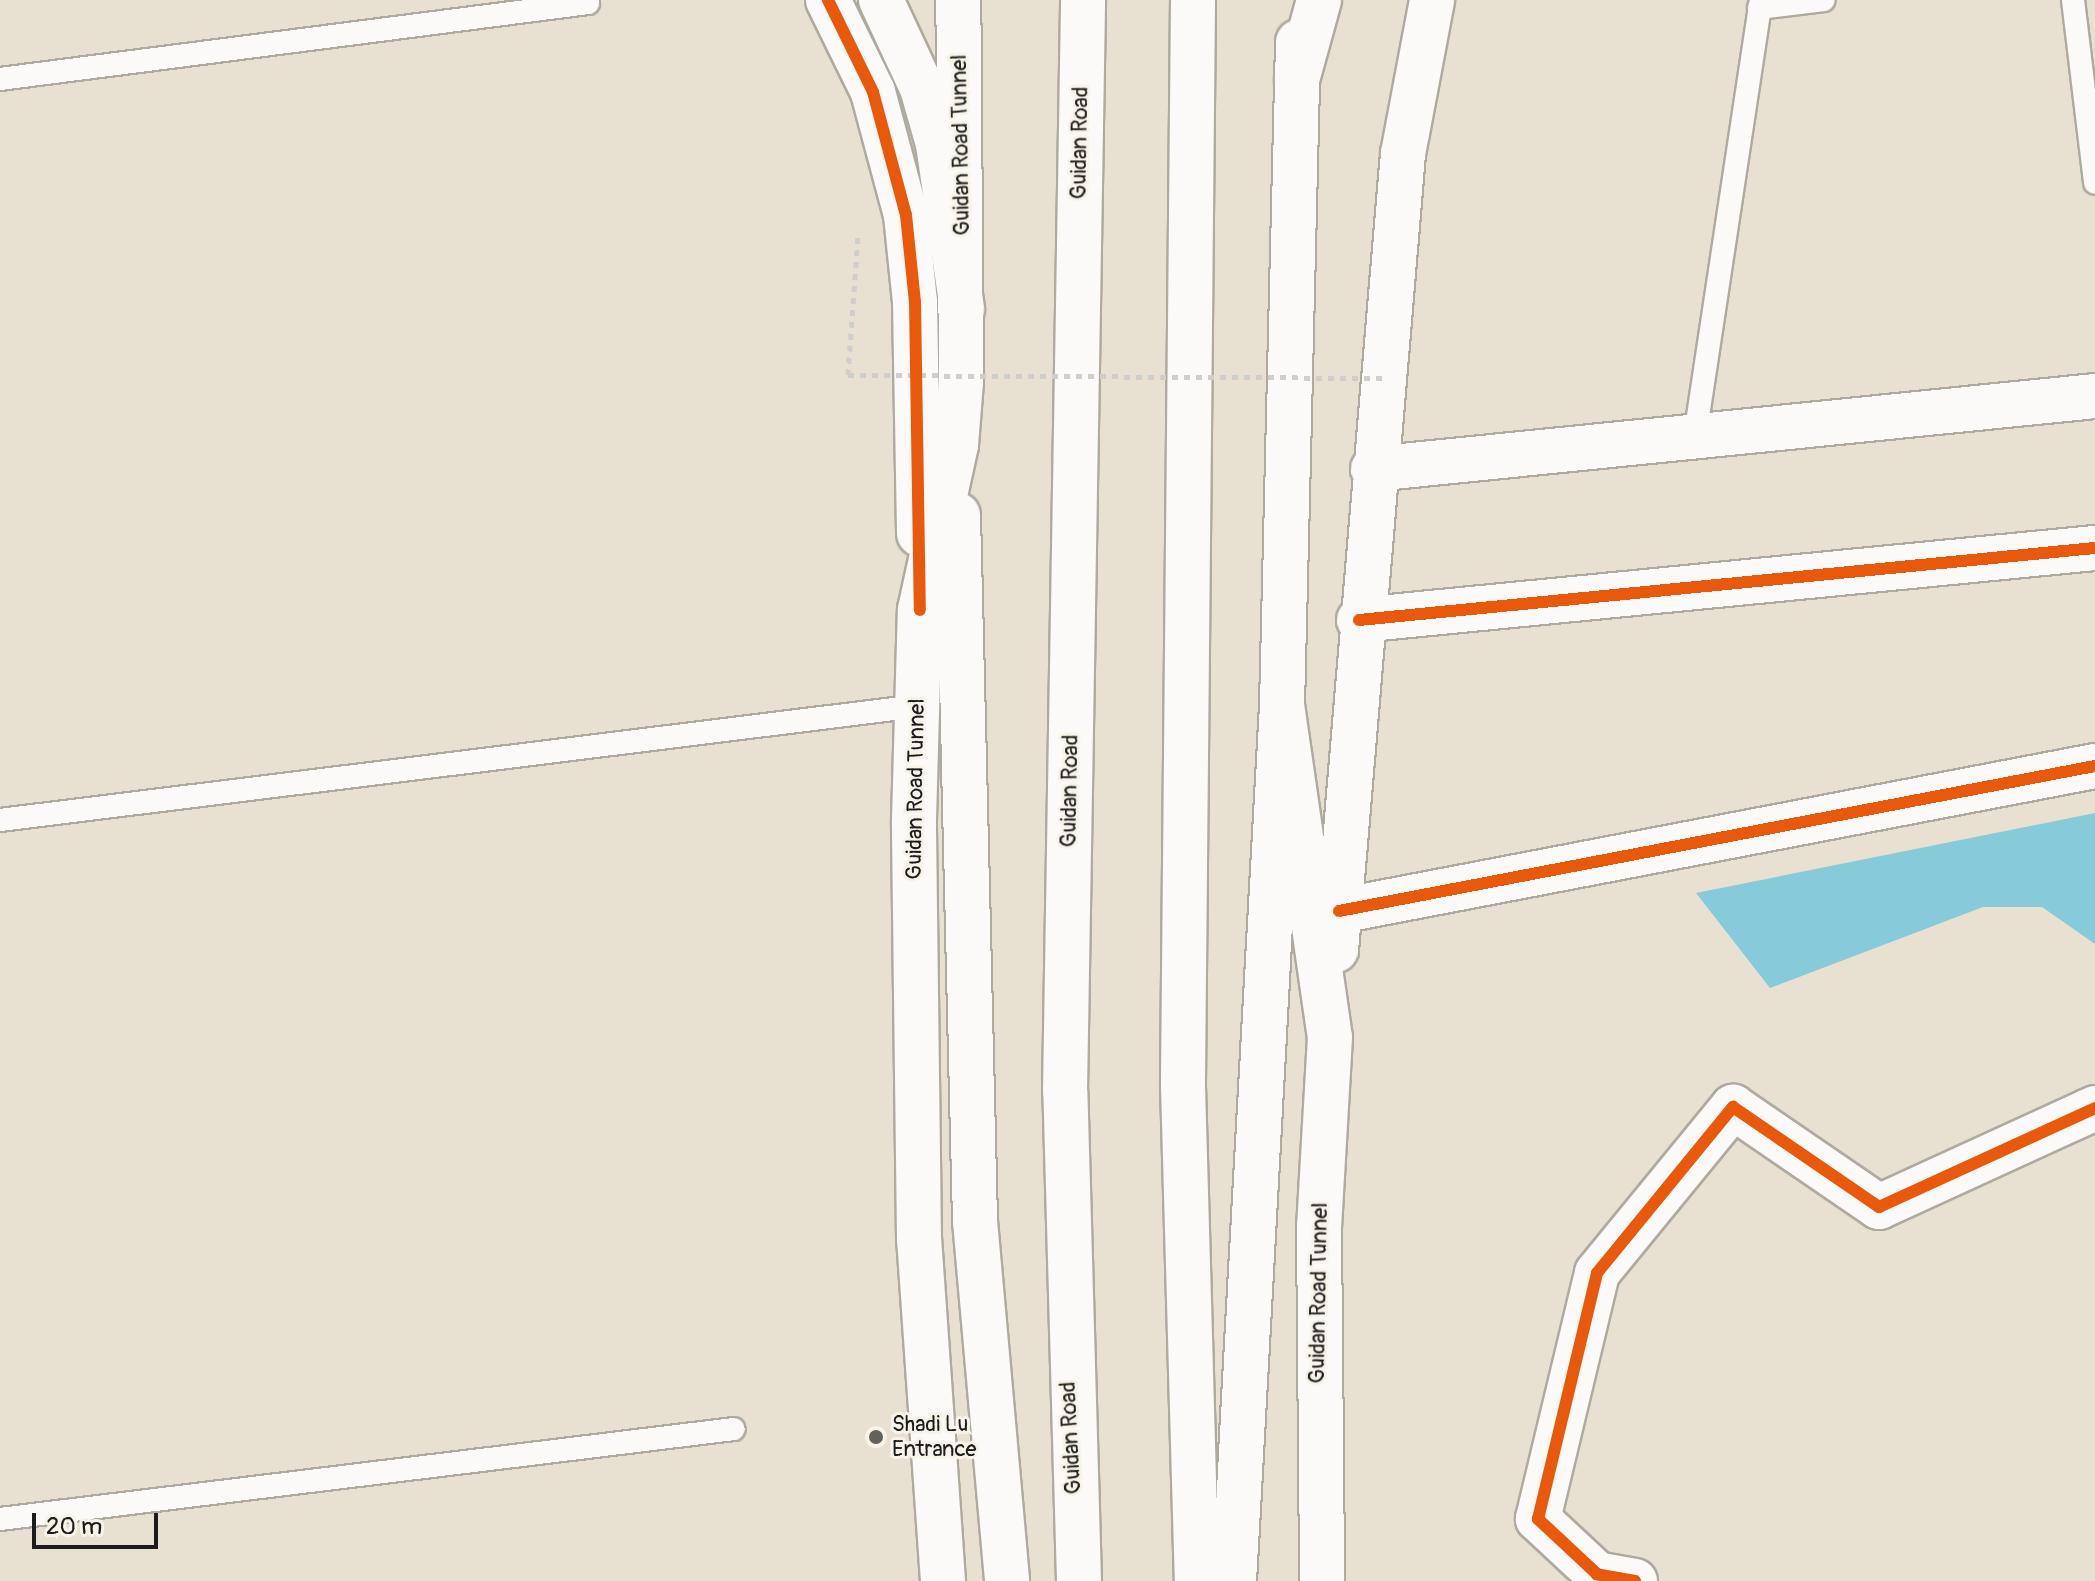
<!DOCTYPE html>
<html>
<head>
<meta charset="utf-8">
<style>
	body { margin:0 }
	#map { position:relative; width:2095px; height:1581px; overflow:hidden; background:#e8e0d1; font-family:Pangolin,sans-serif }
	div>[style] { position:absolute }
	.water>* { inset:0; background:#87cad9 }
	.path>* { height:5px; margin-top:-2.5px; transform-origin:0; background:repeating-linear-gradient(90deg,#d0cecb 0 6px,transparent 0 12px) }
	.roads { filter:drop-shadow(2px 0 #afaaa0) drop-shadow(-2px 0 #afaaa0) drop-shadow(0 2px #afaaa0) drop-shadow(0 -2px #afaaa0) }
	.lane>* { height:22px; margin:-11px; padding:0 11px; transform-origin:11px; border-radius:11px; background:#fcfaf8 }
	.street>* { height:44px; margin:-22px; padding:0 22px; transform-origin:22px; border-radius:22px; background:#fcfaf8 }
	.secondary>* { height:44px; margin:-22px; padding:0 22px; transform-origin:22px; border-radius:22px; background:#fcfaf8 }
	.primary>* { height:44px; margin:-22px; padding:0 22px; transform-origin:22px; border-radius:22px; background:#fcfaf8 }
	.highway>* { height:44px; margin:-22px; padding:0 22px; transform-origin:22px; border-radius:22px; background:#fcfaf8 }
	.path-bridge>* { height:5px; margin-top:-2.5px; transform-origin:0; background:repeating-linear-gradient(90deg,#d0cecb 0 6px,transparent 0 12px) }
	.cycleway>* { height:12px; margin:-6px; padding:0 6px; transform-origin:6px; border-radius:6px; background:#e8590c }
	.dots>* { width:22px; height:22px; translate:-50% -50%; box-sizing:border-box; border:4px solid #f7f3e8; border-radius:50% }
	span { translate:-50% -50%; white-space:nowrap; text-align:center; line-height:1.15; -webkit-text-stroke:6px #f7f3e8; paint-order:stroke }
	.street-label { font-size:22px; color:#1c1c1c }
	.poi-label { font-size:22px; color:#1c1c1c }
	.left { translate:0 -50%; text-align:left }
	.scale { position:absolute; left:32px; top:1513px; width:126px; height:36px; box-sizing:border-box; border:4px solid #1c1c1c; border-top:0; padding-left:10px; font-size:24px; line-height:28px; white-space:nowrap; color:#1c1c1c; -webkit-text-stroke:6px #f7f3e8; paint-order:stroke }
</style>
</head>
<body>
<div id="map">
	<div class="water">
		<i style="clip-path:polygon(2095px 813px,2095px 944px,2042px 907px,1983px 907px,1770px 988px,1696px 893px)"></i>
	</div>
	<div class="path">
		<i style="left:848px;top:375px;width:141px;rotate:-85.9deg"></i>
	</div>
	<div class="roads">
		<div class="lane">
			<i style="left:2073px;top:0;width:184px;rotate:83.1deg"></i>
			<i style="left:1759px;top:8px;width:65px;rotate:-7deg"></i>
			<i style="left:0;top:79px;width:593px;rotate:-7.36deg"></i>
			<i style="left:1695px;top:436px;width:441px;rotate:-81.4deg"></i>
			<i style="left:0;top:820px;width:925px;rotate:-7.08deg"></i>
			<i style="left:0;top:1519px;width:739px;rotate:-6.99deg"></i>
		</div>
		<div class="street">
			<i style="left:1373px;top:469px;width:726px;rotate:-5.77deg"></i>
			<i style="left:1359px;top:620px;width:740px;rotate:-5.59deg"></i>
			<i style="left:1339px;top:911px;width:770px;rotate:-10.86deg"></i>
			<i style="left:1635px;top:1581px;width:39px;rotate:-170deg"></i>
			<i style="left:1597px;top:1574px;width:81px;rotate:-137deg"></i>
			<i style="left:1538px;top:1519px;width:253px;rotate:-76.5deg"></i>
			<i style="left:1597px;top:1273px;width:215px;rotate:-50.7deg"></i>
			<i style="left:1733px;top:1107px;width:177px;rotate:34.4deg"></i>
			<i style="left:1879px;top:1207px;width:238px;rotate:-24.6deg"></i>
		</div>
		<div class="secondary">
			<i style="left:828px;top:0;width:102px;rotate:63.9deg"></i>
			<i style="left:873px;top:92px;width:127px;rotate:75deg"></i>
			<i style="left:906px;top:215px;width:87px;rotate:84.1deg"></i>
			<i style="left:915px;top:302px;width:232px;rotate:89deg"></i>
			<i style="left:1298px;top:42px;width:663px;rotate:91.38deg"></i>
			<i style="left:1282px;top:705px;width:335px;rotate:81.8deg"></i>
			<i style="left:1330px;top:1037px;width:189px;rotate:93.3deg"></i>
			<i style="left:1319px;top:1226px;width:355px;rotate:89.5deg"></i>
			<i style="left:958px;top:515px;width:706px;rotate:88.62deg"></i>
			<i style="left:975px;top:1221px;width:361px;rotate:84.9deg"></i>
			<i style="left:1336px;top:950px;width:799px;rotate:-85.19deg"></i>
			<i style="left:1403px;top:154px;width:157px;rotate:-79.3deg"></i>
			<i style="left:943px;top:1581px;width:343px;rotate:-94deg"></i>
			<i style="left:919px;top:1239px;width:419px;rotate:-90.7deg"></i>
			<i style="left:914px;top:820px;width:210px;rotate:-88.4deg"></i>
			<i style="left:920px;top:610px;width:169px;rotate:-77.7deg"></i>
			<i style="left:956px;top:445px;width:63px;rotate:-85.5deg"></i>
			<i style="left:961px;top:382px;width:382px;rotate:-90.4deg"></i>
		</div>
		<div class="primary">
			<i style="left:1297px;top:80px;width:83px;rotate:-74.6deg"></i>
		</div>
		<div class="highway">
			<i style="left:881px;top:0;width:97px;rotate:65deg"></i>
			<i style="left:922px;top:88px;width:58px;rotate:74.1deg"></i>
			<i style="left:938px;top:144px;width:167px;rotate:81.7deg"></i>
			<i style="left:1193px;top:0;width:1086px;rotate:90.53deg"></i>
			<i style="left:1183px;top:1086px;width:495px;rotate:88.4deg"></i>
			<i style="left:1079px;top:1581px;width:490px;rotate:-91.6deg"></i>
			<i style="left:1065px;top:1091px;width:1091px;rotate:-89.05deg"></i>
			<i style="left:1234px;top:1581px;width:877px;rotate:-86.86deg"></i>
		</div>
	</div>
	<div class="path-bridge">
		<i style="left:848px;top:375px;width:536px;rotate:0.32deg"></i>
	</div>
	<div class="cycleway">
		<i style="left:828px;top:0;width:102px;rotate:63.9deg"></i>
		<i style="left:873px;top:92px;width:127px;rotate:75deg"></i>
		<i style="left:906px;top:215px;width:87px;rotate:84.1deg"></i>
		<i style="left:915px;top:302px;width:308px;rotate:89.1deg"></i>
		<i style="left:1359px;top:620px;width:740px;rotate:-5.59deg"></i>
		<i style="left:1339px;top:911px;width:770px;rotate:-10.86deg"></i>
		<i style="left:1635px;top:1581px;width:39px;rotate:-170deg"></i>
		<i style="left:1597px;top:1574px;width:81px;rotate:-137deg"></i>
		<i style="left:1538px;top:1519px;width:253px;rotate:-76.5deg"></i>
		<i style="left:1597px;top:1273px;width:215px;rotate:-50.7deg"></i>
		<i style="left:1733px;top:1107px;width:177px;rotate:34.4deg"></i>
		<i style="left:1879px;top:1207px;width:238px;rotate:-24.6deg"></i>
	</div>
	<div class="dots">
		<i style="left:876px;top:1437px;background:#63615b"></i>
	</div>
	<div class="street-label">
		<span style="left:1080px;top:143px;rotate:-89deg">Guidan Road</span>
		<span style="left:961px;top:145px;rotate:-91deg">Guidan Road Tunnel</span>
		<span style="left:916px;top:789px;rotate:-89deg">Guidan Road Tunnel</span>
		<span style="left:1070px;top:791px;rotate:-89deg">Guidan Road</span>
		<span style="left:1319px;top:1293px;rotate:-89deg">Guidan Road Tunnel</span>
		<span style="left:1071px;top:1438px;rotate:-93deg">Guidan Road</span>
	</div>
	<div class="poi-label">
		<span class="left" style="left:892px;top:1437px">Shadi Lu<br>Entrance</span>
	</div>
	<div class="scale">20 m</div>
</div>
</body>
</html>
